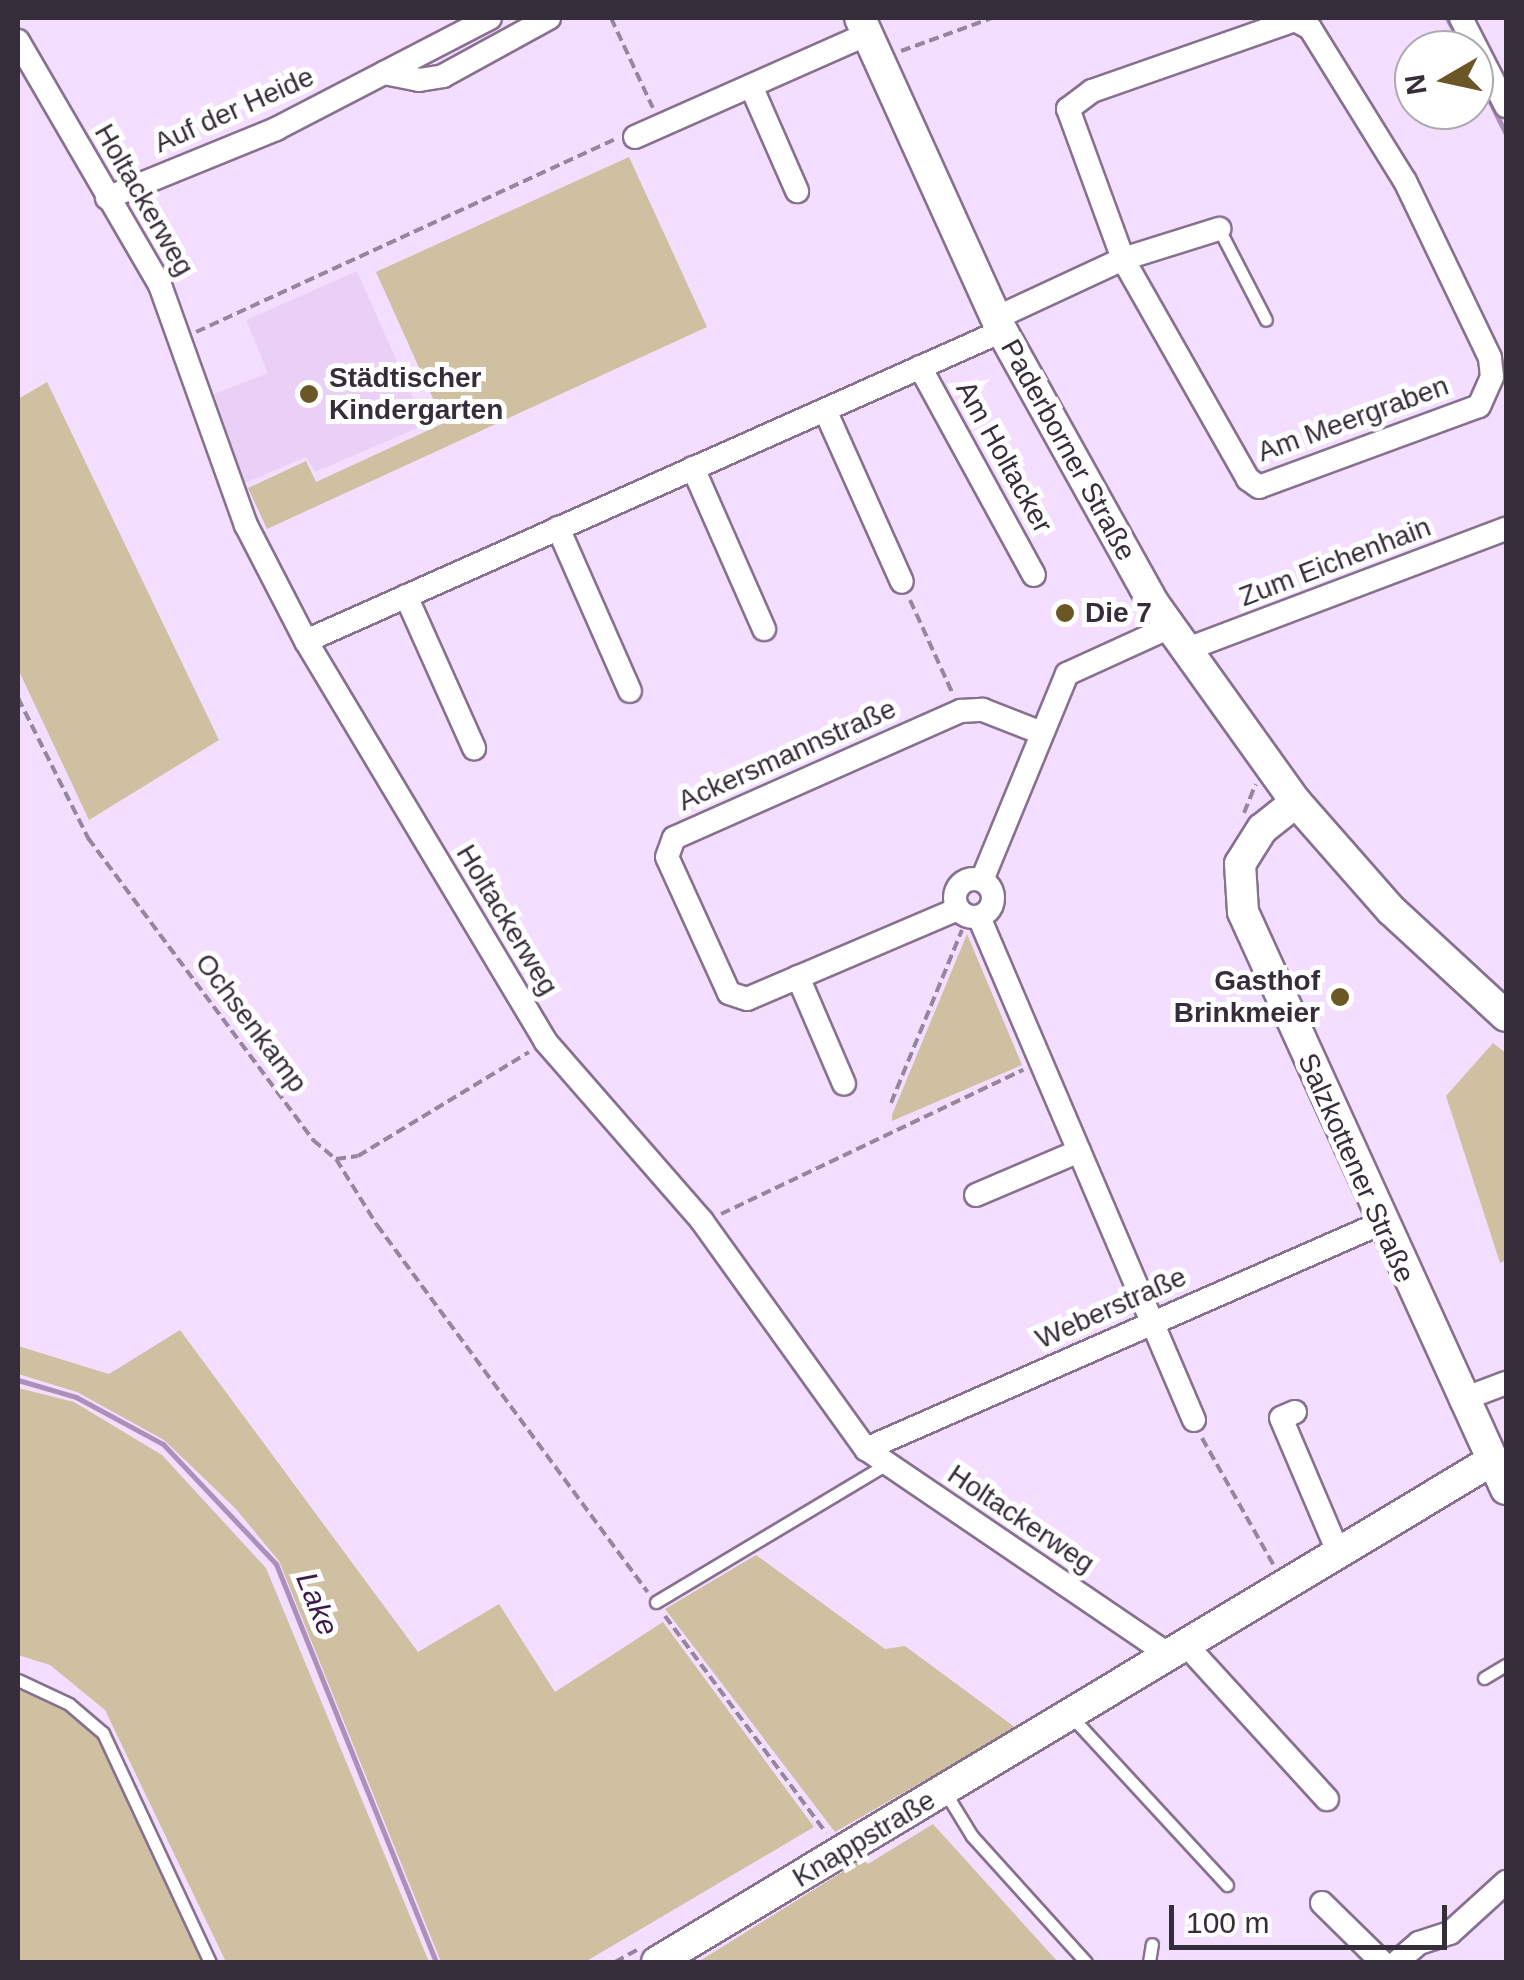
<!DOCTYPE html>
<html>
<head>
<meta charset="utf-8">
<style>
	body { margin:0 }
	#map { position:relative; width:1524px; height:1980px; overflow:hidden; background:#f4deff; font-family:Helvetica,sans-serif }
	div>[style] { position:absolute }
	.built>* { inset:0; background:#ead0f6 }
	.green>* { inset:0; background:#cec0a0 }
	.stream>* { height:5px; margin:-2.5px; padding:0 2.5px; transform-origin:2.5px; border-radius:2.5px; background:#ac90b9 }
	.path>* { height:4px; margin-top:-2px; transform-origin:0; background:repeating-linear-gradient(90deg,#95869d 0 10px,transparent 0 15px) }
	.roads { filter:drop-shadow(2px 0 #86728f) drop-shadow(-2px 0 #86728f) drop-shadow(0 2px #86728f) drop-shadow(0 -2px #86728f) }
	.lane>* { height:11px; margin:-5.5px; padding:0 5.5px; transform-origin:5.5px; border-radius:5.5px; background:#fff }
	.street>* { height:22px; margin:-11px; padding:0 11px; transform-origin:11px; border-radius:11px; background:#fff }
	.street>.ring { margin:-11px; padding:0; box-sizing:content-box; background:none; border:22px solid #fff; border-radius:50% }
	.secondary>* { height:30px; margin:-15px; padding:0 15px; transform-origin:15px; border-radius:15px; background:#fff }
	.dots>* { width:28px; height:28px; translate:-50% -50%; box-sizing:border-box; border:5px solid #fff; border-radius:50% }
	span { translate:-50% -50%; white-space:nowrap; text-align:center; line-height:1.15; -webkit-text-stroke:10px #fff; paint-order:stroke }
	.street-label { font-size:28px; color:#352d39 }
	.poi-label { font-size:28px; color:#352d39; font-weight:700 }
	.left { translate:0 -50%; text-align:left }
	.right { translate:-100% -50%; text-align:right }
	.water-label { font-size:30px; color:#3d194c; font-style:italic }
	.frame { position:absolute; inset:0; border:20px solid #352d39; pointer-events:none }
	.north { position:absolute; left:1394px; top:30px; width:100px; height:100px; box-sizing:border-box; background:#fff; border:2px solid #aeabb0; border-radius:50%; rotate:261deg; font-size:28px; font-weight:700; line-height:40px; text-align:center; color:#352d39 }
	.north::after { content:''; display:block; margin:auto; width:35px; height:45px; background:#6b5726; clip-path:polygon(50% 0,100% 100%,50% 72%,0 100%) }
	.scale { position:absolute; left:1169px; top:1905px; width:278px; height:45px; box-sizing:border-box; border:5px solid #352d39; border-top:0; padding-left:12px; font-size:30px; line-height:35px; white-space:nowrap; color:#352d39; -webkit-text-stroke:8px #fff; paint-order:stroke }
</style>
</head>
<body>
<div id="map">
	<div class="built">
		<i style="clip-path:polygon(357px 271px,425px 425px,315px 472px,306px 457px,245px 483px,214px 394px,268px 373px,246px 320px)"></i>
	</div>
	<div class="green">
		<i style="clip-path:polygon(629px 157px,707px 327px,267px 529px,248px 488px,306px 461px,316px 482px,444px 423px,376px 272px)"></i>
		<i style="clip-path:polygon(47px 382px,219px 740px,89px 820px,18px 669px,18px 399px)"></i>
		<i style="clip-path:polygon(967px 934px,1022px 1065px,892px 1121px,892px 1115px)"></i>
		<i style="clip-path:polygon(1493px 1043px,1506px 1053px,1506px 1260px,1500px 1263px,1446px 1096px)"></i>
		<i style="clip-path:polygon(180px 1330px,418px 1652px,499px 1604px,555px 1692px,663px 1622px,814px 1827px,585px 1962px,441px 1962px,279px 1561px,235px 1508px,164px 1440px,77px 1392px,18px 1374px,18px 1346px,109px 1374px)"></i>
		<i style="clip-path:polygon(18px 1388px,74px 1402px,162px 1455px,266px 1568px,429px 1962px,226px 1962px,105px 1710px,50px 1665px,18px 1655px)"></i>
		<i style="clip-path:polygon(756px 1555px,885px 1649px,905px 1646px,1016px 1728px,835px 1832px,665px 1609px)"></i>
		<i style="clip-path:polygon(18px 1685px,65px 1707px,98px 1737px,205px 1962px,18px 1962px)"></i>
		<i style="clip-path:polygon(933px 1824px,1058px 1962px,698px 1962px,863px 1859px,868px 1864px)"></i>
	</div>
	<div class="stream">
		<i style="left:1447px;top:18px;width:36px;rotate:62deg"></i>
		<i style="left:1474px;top:70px;width:72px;rotate:63.4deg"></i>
		<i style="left:18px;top:1380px;width:60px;rotate:16.3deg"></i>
		<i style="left:76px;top:1397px;width:99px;rotate:28.4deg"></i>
		<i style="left:163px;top:1444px;width:165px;rotate:46.7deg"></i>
		<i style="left:276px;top:1564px;width:429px;rotate:68.1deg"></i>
	</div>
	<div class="path">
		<i style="left:611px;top:18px;width:99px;rotate:65deg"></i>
		<i style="left:901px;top:51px;width:97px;rotate:-19.9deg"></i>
		<i style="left:196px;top:332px;width:460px;rotate:-24.7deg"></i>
		<i style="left:910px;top:600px;width:101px;rotate:65.5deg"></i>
		<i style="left:18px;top:698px;width:157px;rotate:63.4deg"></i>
		<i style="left:88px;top:838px;width:377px;rotate:53.3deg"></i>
		<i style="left:313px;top:1140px;width:30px;rotate:40deg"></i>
		<i style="left:336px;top:1159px;width:22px;rotate:-8deg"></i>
		<i style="left:358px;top:1156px;width:200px;rotate:-31.3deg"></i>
		<i style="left:1244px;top:813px;width:31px;rotate:-68deg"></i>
		<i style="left:891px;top:1103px;width:187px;rotate:-67.7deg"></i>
		<i style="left:336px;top:1159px;width:78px;rotate:58.2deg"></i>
		<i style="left:377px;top:1225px;width:456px;rotate:53.6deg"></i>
		<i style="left:721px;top:1214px;width:335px;rotate:-25.5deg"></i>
		<i style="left:1202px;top:1438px;width:145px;rotate:60.6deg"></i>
		<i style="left:665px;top:1616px;width:270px;rotate:53.4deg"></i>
		<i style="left:615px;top:1962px;width:25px;rotate:-29deg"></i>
	</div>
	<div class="roads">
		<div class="lane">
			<i style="left:1219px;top:229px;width:102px;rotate:62.7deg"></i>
			<i style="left:656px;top:1602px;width:269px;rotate:-30.9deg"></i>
			<i style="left:1484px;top:1678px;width:26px;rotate:-31deg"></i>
			<i style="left:18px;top:1680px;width:56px;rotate:25.2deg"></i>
			<i style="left:69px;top:1704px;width:45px;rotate:40.5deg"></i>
			<i style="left:103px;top:1733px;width:253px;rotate:65deg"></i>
			<i style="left:1071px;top:1716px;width:230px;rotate:47.3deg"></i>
			<i style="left:945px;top:1792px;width:52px;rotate:58.5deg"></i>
			<i style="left:972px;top:1836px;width:170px;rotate:47.9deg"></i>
			<i style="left:1149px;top:1962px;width:18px;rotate:-81deg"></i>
		</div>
		<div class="street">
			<i style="left:490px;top:18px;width:119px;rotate:152.6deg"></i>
			<i style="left:384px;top:73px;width:36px;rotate:11deg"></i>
			<i style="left:419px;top:80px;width:24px;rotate:-9deg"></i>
			<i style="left:443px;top:76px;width:121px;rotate:-28.7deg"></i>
			<i style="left:1461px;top:18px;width:99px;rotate:62.9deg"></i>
			<i style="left:1295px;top:20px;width:17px;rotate:28deg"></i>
			<i style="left:1310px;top:28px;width:180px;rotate:58.2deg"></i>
			<i style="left:1405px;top:181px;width:196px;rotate:64.3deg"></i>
			<i style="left:1490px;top:358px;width:19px;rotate:84deg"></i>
			<i style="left:1492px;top:377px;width:32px;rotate:114deg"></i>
			<i style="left:1479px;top:406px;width:234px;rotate:159.8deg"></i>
			<i style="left:1259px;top:487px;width:14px;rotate:-144deg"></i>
			<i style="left:1248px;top:479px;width:253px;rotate:-119.6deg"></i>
			<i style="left:1123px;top:259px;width:160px;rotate:-110.1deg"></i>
			<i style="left:1068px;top:109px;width:30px;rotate:-37deg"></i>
			<i style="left:1092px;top:91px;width:215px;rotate:-19.3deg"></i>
			<i style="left:18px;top:41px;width:282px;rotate:59.8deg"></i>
			<i style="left:160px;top:285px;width:255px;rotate:70.3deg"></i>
			<i style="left:246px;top:525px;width:131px;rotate:62.7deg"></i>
			<i style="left:306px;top:641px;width:467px;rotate:59.1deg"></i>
			<i style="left:546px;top:1042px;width:237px;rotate:48.9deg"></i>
			<i style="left:702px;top:1221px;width:281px;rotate:54.3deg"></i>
			<i style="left:866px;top:1449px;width:352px;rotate:34.2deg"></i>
			<i style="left:1157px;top:1647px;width:16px;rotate:60deg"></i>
			<i style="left:751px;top:86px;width:115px;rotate:66.3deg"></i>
			<i style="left:635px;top:137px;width:254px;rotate:-23.9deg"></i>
			<i style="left:107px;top:198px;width:183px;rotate:-22.2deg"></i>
			<i style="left:276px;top:129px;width:122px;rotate:-27.4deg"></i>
			<i style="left:996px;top:318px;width:140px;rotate:-24.9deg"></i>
			<i style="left:1123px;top:259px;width:101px;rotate:-17.4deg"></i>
			<i style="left:920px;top:367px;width:237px;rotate:61.3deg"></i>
			<i style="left:825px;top:410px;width:188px;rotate:65.9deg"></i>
			<i style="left:693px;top:468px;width:176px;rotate:66.2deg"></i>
			<i style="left:558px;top:528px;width:178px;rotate:66.2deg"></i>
			<i style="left:406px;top:596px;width:167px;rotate:65.9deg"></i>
			<i style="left:306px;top:641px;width:762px;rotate:-24.01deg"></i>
			<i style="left:1185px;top:650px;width:343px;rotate:-20.7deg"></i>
			<i class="ring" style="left:955px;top:879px;width:16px;height:16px"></i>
			<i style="left:982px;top:880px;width:223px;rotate:-67.6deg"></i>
			<i style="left:1067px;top:674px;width:113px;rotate:-24.5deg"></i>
			<i style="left:958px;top:909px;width:229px;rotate:156.9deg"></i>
			<i style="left:747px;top:999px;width:19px;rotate:-162deg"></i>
			<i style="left:729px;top:993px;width:149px;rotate:-114.5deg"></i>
			<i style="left:667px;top:857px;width:20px;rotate:-70deg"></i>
			<i style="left:674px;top:838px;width:314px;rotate:-23.9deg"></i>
			<i style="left:961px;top:711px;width:22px;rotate:-3deg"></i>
			<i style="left:983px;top:710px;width:63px;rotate:21.3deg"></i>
			<i style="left:979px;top:917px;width:547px;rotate:66.86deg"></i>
			<i style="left:798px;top:977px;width:116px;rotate:66.7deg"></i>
			<i style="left:976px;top:1195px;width:112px;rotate:-23.1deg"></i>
			<i style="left:1461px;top:1400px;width:48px;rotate:-20.7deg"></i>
			<i style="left:1295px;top:1412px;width:15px;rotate:157deg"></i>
			<i style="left:1281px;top:1418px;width:148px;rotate:66.9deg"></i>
			<i style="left:866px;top:1449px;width:562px;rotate:-23.69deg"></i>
			<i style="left:1188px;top:1647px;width:206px;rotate:47.6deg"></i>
			<i style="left:1322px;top:1903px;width:84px;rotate:44.5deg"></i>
			<i style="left:1397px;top:1962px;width:29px;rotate:-41deg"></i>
			<i style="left:1419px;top:1943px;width:33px;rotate:-18deg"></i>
			<i style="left:1450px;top:1933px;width:76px;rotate:-42.3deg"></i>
		</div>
		<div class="secondary">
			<i style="left:860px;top:18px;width:344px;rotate:65.6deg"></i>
			<i style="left:1002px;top:331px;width:312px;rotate:60.9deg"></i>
			<i style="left:1154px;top:604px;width:244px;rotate:54.4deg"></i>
			<i style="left:1296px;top:802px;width:144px;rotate:48.7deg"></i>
			<i style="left:1391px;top:910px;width:156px;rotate:42.7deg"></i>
			<i style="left:1296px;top:802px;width:43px;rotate:141.5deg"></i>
			<i style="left:1262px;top:829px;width:41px;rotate:122.2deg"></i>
			<i style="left:1240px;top:864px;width:48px;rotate:86.4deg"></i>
			<i style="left:1243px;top:912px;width:634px;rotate:65.5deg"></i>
			<i style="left:657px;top:1962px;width:973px;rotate:-30.99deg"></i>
		</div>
	</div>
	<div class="dots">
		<i style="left:309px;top:394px;background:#6b5726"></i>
		<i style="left:1065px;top:613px;background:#6b5726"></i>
		<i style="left:1340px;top:997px;background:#6b5726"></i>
	</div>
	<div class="street-label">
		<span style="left:234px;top:110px;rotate:-24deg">Auf der Heide</span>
		<span style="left:144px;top:200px;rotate:60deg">Holtackerweg</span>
		<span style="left:1353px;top:419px;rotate:-20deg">Am Meergraben</span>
		<span style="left:1068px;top:450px;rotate:61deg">Paderborner Straße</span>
		<span style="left:1004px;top:457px;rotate:61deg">Am Holtacker</span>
		<span style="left:1335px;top:562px;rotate:-21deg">Zum Eichenhain</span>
		<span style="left:787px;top:755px;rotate:-24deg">Ackersmannstraße</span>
		<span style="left:507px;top:920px;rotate:59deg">Holtackerweg</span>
		<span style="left:251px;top:1023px;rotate:53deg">Ochsenkamp</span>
		<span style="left:1356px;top:1168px;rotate:66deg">Salzkottener Straße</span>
		<span style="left:1111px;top:1308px;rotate:-24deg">Weberstraße</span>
		<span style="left:1021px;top:1519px;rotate:34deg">Holtackerweg</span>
		<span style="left:864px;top:1839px;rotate:-31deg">Knappstraße</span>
	</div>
	<div class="poi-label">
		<span class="left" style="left:329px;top:394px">Städtischer<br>Kindergarten</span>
		<span class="left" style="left:1085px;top:613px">Die 7</span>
		<span class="right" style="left:1320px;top:997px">Gasthof<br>Brinkmeier</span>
	</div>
	<div class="water-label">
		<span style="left:317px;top:1604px;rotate:68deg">Lake</span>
	</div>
	<div class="frame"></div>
	<div class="north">N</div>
	<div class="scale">100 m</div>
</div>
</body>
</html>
